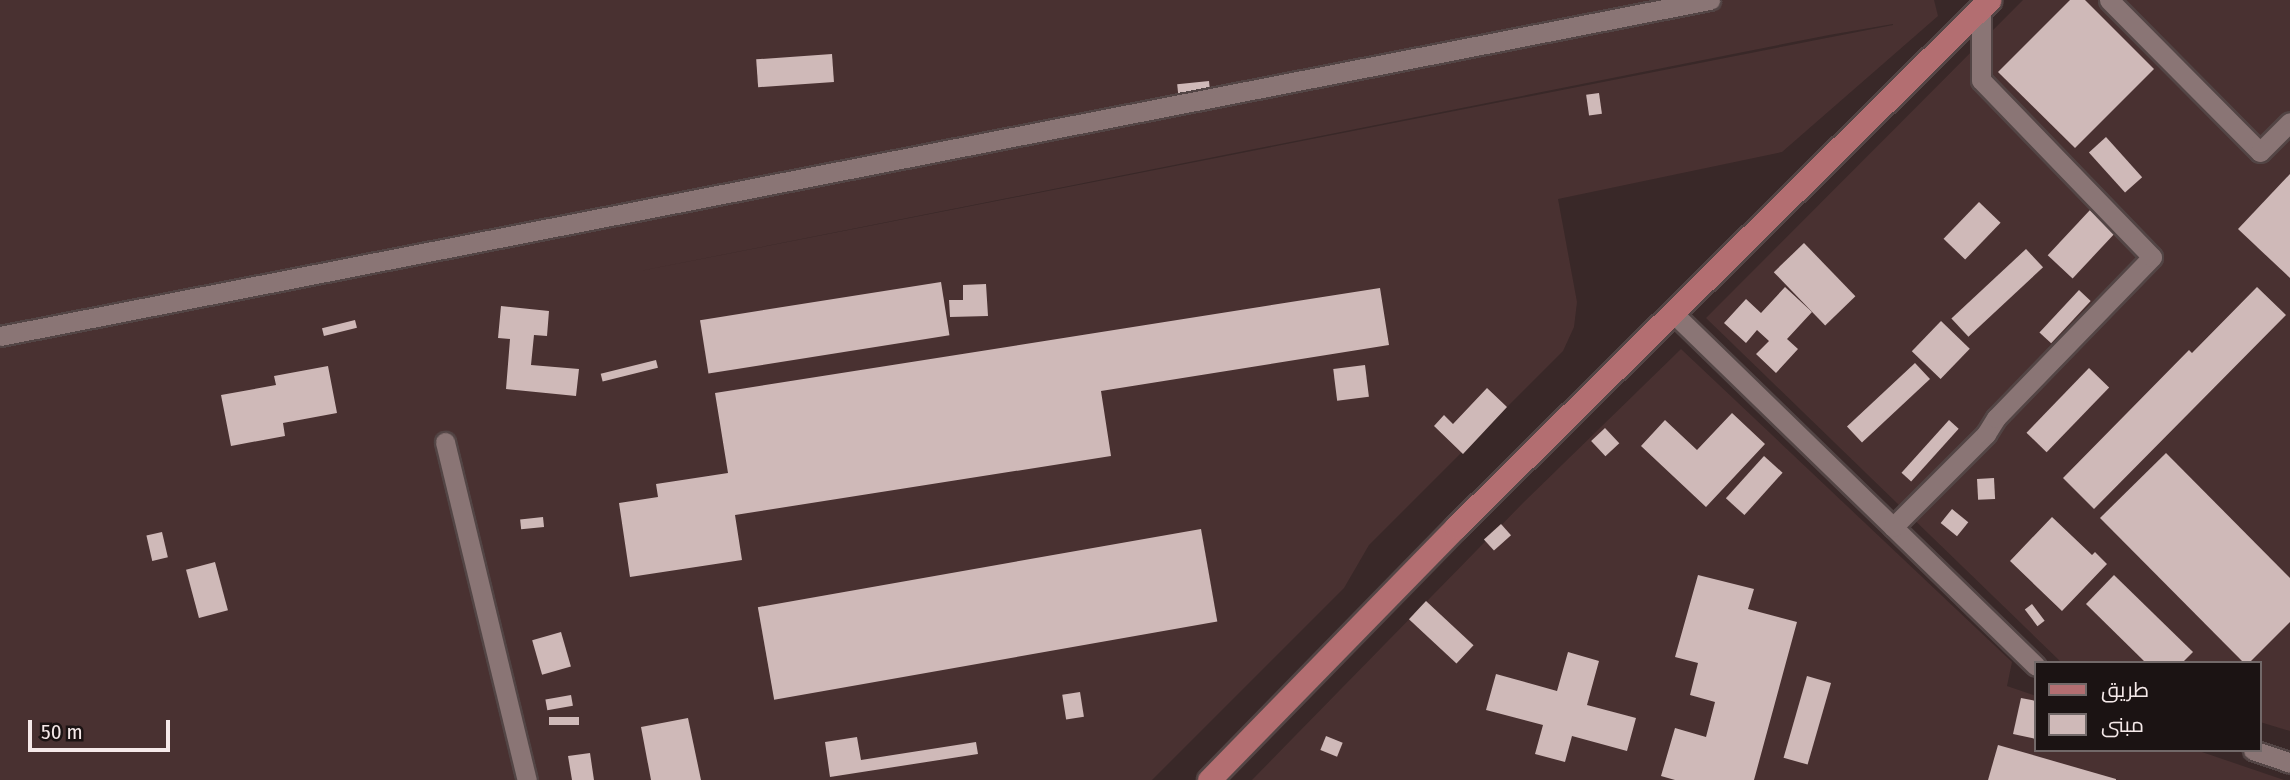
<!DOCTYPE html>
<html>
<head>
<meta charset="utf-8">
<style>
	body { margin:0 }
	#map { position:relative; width:2290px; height:780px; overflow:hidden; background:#392828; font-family:"Fira Sans Condensed",Cairo,sans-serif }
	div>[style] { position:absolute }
	.built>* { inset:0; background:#493131 }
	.building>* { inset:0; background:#cfb9b8; transform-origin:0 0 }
	.roads { filter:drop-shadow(2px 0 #534545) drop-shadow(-2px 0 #534545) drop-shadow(0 2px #534545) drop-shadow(0 -2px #534545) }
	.minor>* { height:19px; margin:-9.5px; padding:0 9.5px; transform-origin:9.5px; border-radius:9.5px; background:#8a7575 }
	.major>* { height:23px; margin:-11.5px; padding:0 11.5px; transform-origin:11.5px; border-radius:11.5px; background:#b36e71 }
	span { translate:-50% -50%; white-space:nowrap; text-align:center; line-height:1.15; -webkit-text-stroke:7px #1b1313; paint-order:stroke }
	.legend { position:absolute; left:2034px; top:661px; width:228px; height:91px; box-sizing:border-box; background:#1b1313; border:2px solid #726969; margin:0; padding:9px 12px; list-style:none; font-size:21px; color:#f5e9e9 }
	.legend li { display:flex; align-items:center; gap:14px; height:35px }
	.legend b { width:35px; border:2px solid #726969 }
	.scale { position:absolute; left:28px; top:720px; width:142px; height:32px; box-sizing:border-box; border:4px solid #f5e9e9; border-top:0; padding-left:9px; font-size:21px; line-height:24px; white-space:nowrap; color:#f5e9e9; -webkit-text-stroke:5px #1b1313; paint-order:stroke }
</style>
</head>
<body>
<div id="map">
	<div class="built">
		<i style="clip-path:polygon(evenodd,0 0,1934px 0,1938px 16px,1782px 152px,1558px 199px,1577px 302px,1574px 327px,1563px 351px,1369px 545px,1344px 588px,1152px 780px,0 780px,0 0,1893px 24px,1893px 25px,630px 273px,1829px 35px,1893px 24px)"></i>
		<i style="clip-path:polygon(2023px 0,2290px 0,2290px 731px,2260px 722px,2260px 663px,2062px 663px,1706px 318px)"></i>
		<i style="clip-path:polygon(1681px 349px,2012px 662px,2007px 686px,2036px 696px,2036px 750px,2196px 750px,2284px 780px,1252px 780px,1522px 504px)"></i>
	</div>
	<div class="building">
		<i style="clip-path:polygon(2070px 0,2085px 0,2154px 69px,2075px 148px,1998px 72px)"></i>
		<i style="left:832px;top:54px;width:28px;height:76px;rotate:86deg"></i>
		<i style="left:1209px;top:81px;width:9px;height:32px;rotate:84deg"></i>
		<i style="left:1599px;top:93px;width:21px;height:13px;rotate:82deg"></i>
		<i style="left:2106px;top:137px;width:54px;height:23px;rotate:48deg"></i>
		<i style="clip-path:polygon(2290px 174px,2290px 278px,2238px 229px)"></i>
		<i style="left:1979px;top:202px;width:30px;height:51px;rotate:44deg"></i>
		<i style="left:2090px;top:210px;width:34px;height:62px;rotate:43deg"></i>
		<i style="left:1804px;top:243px;width:74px;height:42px;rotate:46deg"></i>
		<i style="left:2026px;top:249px;width:25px;height:102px;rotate:47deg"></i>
		<i style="left:941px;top:282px;width:54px;height:244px;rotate:81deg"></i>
		<i style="clip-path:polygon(986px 284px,988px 316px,950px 317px,949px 300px,963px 300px,963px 285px)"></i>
		<i style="clip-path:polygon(1785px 287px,1812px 312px,1787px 339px,1798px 349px,1776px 373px,1756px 354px,1769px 341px,1757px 330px,1746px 343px,1724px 323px,1746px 299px,1761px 313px)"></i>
		<i style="clip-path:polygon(2257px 287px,2286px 315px,2094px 509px,2063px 478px,2189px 350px,2192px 353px)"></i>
		<i style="clip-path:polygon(1380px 288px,1389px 345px,1101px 391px,1111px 456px,735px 515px,742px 560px,630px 577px,619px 503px,658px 497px,656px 484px,728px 473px,715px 393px)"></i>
		<i style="left:2079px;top:290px;width:16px;height:58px;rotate:43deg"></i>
		<i style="clip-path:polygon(501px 306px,549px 311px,547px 336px,534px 335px,531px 365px,579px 369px,576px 396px,506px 389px,510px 339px,498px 338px)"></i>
		<i style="left:355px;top:320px;width:8px;height:34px;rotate:76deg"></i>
		<i style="left:1941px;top:321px;width:40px;height:42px;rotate:44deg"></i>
		<i style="left:656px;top:360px;width:8px;height:57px;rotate:76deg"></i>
		<i style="left:1915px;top:363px;width:22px;height:93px;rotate:47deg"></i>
		<i style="left:1365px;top:365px;width:32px;height:32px;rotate:83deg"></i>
		<i style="clip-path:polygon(328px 366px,337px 413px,283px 423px,285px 436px,231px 446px,221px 395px,276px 385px,274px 376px)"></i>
		<i style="left:2089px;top:368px;width:28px;height:90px;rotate:44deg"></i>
		<i style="clip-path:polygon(1487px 388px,1507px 407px,1463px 454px,1434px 426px,1444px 415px,1453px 424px)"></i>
		<i style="clip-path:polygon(1732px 413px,1765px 444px,1706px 507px,1641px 446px,1665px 420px,1697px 450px)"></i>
		<i style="left:1949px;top:420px;width:13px;height:71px;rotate:42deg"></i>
		<i style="left:1605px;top:428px;width:21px;height:19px;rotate:47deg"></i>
		<i style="clip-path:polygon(2166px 453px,2290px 578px,2290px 622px,2249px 663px,2244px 663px,2100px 518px)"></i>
		<i style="left:1764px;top:456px;width:25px;height:57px;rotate:42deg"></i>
		<i style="left:1994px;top:478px;width:21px;height:17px;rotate:87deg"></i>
		<i style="left:1952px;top:509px;width:21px;height:18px;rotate:39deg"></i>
		<i style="left:543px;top:517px;width:10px;height:23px;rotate:84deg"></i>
		<i style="clip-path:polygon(2052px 517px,2092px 555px,2095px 552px,2107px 564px,2062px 611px,2010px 561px)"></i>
		<i style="left:1501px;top:524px;width:15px;height:23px;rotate:48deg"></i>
		<i style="left:1201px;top:529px;width:94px;height:450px;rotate:80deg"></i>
		<i style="left:162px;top:532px;width:26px;height:16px;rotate:77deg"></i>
		<i style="left:215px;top:562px;width:50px;height:30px;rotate:75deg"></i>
		<i style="clip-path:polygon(1698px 575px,1754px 589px,1748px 609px,1797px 622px,1754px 780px,1675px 780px,1661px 776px,1675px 728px,1706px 737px,1715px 702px,1690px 695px,1698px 663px,1675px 657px)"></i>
		<i style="clip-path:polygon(2114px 575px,2193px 652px,2182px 663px,2146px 663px,2086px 604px)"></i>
		<i style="left:1426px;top:601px;width:65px;height:25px;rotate:43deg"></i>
		<i style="left:2032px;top:604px;width:21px;height:9px;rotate:53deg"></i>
		<i style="left:561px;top:632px;width:36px;height:30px;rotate:74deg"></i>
		<i style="clip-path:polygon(1568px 652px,1599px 661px,1587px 705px,1636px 718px,1627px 751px,1572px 736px,1565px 762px,1535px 754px,1543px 725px,1486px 710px,1496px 674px,1557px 691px)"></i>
		<i style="left:1807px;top:676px;width:25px;height:85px;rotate:16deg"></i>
		<i style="left:1080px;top:692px;width:25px;height:18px;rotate:81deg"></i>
		<i style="left:571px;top:695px;width:11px;height:26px;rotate:80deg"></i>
		<i style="clip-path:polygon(2021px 698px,2036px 701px,2036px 739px,2013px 734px)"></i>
		<i style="left:579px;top:717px;width:8px;height:30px;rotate:90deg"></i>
		<i style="clip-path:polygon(688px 718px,701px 780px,651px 780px,641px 727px)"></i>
		<i style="left:1326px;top:736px;width:18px;height:15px;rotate:22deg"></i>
		<i style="clip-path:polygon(857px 737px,861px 760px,976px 742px,978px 754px,830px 777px,825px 742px)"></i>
		<i style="clip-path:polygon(1998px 745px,2116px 779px,2116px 780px,1988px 780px)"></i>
		<i style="clip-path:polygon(590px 753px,594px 780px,572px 780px,568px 756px)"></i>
	</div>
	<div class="roads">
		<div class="minor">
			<i style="left:2109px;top:0;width:214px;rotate:45.2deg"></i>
			<i style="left:2260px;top:152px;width:42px;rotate:-45deg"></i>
			<i style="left:1673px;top:313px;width:506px;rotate:44.2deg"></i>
			<i style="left:0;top:336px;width:1743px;rotate:-11.12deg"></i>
			<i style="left:445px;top:442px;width:348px;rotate:76.4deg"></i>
			<i style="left:1893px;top:527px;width:132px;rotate:-45deg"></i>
			<i style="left:1986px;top:434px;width:19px;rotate:-58deg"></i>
			<i style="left:1996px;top:418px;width:224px;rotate:-45.9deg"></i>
			<i style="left:2152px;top:257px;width:246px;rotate:-134deg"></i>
			<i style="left:1981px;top:80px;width:71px;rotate:-90deg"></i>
			<i style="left:2253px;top:750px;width:39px;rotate:19deg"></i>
		</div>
		<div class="major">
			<i style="left:1209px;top:780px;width:354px;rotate:-45.7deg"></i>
			<i style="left:1456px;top:527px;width:750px;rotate:-44.68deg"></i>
		</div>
	</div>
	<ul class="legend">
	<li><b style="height:9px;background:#b36e71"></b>طريق</li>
	<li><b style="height:19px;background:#cfb9b8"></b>مبنى</li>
	</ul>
	<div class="scale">50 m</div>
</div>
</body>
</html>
